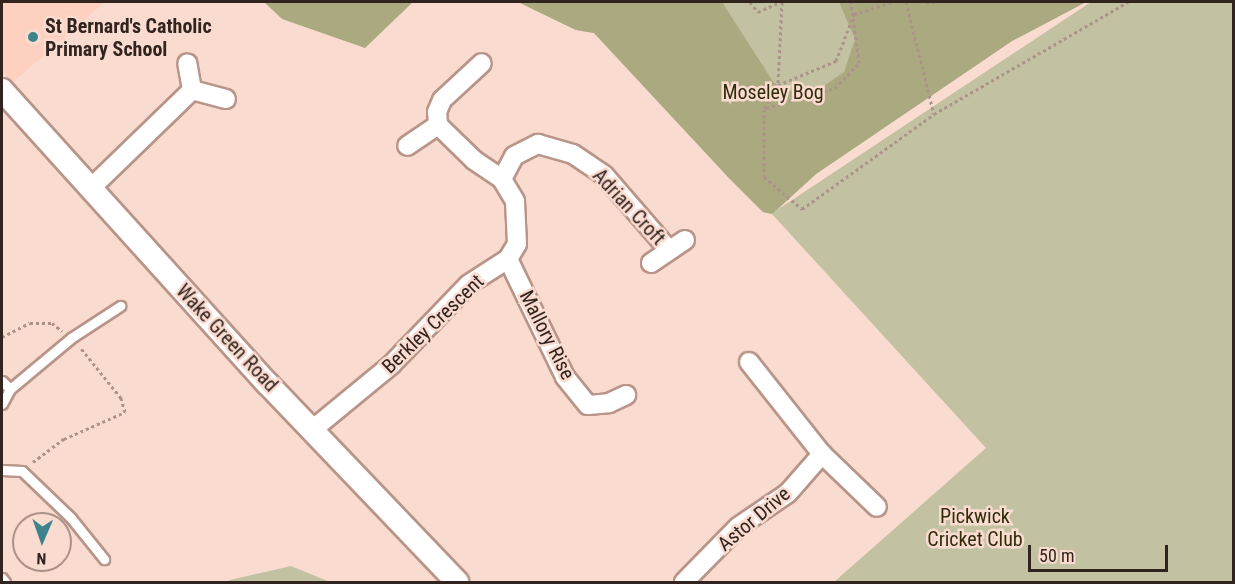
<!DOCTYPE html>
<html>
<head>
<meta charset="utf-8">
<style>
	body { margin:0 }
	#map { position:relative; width:1235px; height:584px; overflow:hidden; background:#fadbd0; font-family:"Roboto Condensed",sans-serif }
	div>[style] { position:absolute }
	.built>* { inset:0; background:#fed0c0 }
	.green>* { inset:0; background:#c2c1a2 }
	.forest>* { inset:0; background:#aba980 }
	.path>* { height:3px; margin-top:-1.5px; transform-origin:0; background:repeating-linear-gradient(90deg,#ab938a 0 3px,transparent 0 6px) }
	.roads { filter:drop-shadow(2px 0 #b99589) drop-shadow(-2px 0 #b99589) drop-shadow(0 2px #b99589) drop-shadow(0 -2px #b99589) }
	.service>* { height:9px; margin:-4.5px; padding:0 4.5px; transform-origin:4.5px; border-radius:4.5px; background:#fff }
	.minor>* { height:18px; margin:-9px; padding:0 9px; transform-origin:9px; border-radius:9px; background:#fff }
	.tertiary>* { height:22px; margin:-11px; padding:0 11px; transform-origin:11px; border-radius:11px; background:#fff }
	.dots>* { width:16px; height:16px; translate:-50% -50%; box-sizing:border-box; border:3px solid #fadbd0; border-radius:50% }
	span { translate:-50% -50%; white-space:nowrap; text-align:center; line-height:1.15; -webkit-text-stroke:5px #fadbd0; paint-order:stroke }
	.poi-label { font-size:20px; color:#31231e; font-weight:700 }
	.left { translate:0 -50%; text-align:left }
	.park-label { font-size:20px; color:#2f2d0a }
	.street-label { font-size:20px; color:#31231e }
	.frame { position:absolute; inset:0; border:3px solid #31231e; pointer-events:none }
	.north { position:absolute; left:12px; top:512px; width:60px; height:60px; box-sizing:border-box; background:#fadbd0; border:2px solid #aa9189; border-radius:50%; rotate:182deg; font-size:16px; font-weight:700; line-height:24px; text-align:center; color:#31231e }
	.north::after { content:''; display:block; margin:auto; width:21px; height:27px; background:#3c838b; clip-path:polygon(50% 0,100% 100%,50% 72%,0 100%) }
	.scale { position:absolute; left:1028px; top:545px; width:140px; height:27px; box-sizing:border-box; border:3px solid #31231e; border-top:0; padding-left:8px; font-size:18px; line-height:21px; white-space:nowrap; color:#31231e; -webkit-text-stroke:4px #fadbd0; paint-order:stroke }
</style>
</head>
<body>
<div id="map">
	<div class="built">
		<i style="clip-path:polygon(2px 2px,105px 2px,12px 83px,2px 72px)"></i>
	</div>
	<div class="green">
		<i style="clip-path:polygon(518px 2px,1086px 2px,1012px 41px,816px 174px,777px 210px,1091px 2px,1233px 2px,1233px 582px,834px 582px,986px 448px,772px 214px,763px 212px,728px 177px,594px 33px,576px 30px)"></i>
		<i style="clip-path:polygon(291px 566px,330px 582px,227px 582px,230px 580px)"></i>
	</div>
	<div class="forest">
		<i style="clip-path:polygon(264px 2px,413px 2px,365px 48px,282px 19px)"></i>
		<i style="clip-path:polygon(518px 2px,722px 2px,774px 83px,798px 94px,812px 94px,844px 72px,855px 39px,839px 2px,1086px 2px,1012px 41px,816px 174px,772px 214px,763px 212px,728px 177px,594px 33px,576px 30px)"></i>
	</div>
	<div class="path">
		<i style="left:750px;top:2px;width:13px;rotate:51deg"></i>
		<i style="left:758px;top:12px;width:24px;rotate:-24deg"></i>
		<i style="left:782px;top:2px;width:83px;rotate:92.8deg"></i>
		<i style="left:778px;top:85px;width:28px;rotate:120deg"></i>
		<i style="left:764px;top:109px;width:68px;rotate:90deg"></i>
		<i style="left:764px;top:177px;width:50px;rotate:40.1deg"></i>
		<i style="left:802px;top:209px;width:163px;rotate:-35.7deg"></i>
		<i style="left:934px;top:114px;width:224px;rotate:-30deg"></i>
		<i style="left:906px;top:2px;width:115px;rotate:76deg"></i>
		<i style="left:926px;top:2px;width:11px"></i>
		<i style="left:778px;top:85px;width:63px;rotate:-22.5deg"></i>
		<i style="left:836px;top:61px;width:50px;rotate:-69deg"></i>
		<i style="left:854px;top:14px;width:41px;rotate:-17.1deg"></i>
		<i style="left:766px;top:108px;width:72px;rotate:-16.2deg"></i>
		<i style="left:835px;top:88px;width:35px;rotate:-46deg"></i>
		<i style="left:859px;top:63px;width:62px;rotate:-97.5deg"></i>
		<i style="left:2px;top:337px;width:31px;rotate:-27deg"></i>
		<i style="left:30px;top:323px;width:22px"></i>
		<i style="left:52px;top:323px;width:13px;rotate:39deg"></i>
		<i style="left:33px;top:462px;width:39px;rotate:-37deg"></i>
		<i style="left:64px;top:439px;width:67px;rotate:-23.9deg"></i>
		<i style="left:125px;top:412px;width:15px;rotate:-106deg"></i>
		<i style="left:121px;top:398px;width:65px;rotate:-128.8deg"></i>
	</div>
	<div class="roads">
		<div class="service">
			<i style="left:2px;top:381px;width:11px;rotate:45deg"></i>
			<i style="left:10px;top:389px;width:17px;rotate:118deg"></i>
			<i style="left:10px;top:389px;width:80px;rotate:-39.9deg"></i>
			<i style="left:71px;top:338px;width:59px;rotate:-33.1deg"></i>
			<i style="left:2px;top:470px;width:20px;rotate:3deg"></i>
			<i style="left:22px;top:471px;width:68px;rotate:43.8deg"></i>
			<i style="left:71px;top:518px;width:53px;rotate:51.2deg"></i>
			<i style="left:2px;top:578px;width:5px;rotate:53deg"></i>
		</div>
		<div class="minor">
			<i style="left:192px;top:90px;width:35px;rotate:15deg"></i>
			<i style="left:438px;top:125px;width:13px;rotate:-94deg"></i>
			<i style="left:437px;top:112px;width:13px;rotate:-67deg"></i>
			<i style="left:442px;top:100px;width:54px;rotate:-42.8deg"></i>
			<i style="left:502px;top:179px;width:26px;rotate:-62deg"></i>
			<i style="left:514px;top:156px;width:27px;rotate:-27deg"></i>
			<i style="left:538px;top:144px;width:36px;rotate:16deg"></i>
			<i style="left:573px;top:154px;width:37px;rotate:34deg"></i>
			<i style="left:604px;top:175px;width:99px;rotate:49.1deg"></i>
			<i style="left:90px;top:189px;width:142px;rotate:-44.1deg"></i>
			<i style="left:192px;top:90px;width:27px;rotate:-100deg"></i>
			<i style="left:508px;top:259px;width:131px;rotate:64.2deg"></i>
			<i style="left:565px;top:377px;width:36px;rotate:51deg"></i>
			<i style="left:588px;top:405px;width:21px;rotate:-5deg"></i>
			<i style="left:609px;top:403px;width:19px;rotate:-25deg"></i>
			<i style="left:651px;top:263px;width:41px;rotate:-34.1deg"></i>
			<i style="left:749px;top:362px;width:117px;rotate:51.6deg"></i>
			<i style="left:312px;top:430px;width:102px;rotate:-39.4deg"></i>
			<i style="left:391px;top:365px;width:112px;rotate:-46.1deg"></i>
			<i style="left:469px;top:284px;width:46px;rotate:-32.7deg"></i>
			<i style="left:508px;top:259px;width:17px;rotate:-59deg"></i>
			<i style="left:517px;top:244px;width:43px;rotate:-92.7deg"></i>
			<i style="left:515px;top:201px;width:26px;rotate:-121deg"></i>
			<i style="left:502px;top:179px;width:34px;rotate:-146deg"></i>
			<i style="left:474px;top:160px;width:50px;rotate:-135.8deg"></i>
			<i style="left:438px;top:125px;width:37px;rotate:146deg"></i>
			<i style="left:684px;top:582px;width:77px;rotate:-45.5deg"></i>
			<i style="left:738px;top:527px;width:60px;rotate:-34.2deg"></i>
			<i style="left:788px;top:493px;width:52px;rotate:-48.9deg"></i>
			<i style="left:822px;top:454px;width:76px;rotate:43.9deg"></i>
		</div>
		<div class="tertiary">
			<i style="left:2px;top:90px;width:396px;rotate:47.9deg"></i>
			<i style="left:268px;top:384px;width:274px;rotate:46.3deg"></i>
		</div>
	</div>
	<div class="dots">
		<i style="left:33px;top:37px;background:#3c838b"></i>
	</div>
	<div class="poi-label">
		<span class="left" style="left:45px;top:38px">St Bernard's Catholic<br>Primary School</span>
	</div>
	<div class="park-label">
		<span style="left:773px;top:92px">Moseley Bog</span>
		<span style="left:975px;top:528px">Pickwick<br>Cricket Club</span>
	</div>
	<div class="street-label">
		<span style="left:629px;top:207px;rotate:47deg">Adrian Croft</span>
		<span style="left:433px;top:324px;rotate:-44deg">Berkley Crescent</span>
		<span style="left:547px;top:335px;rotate:63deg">Mallory Rise</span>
		<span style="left:227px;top:338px;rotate:47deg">Wake Green Road</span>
		<span style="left:754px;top:519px;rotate:-40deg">Astor Drive</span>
	</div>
	<div class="frame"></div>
	<div class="north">N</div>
	<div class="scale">50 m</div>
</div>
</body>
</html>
